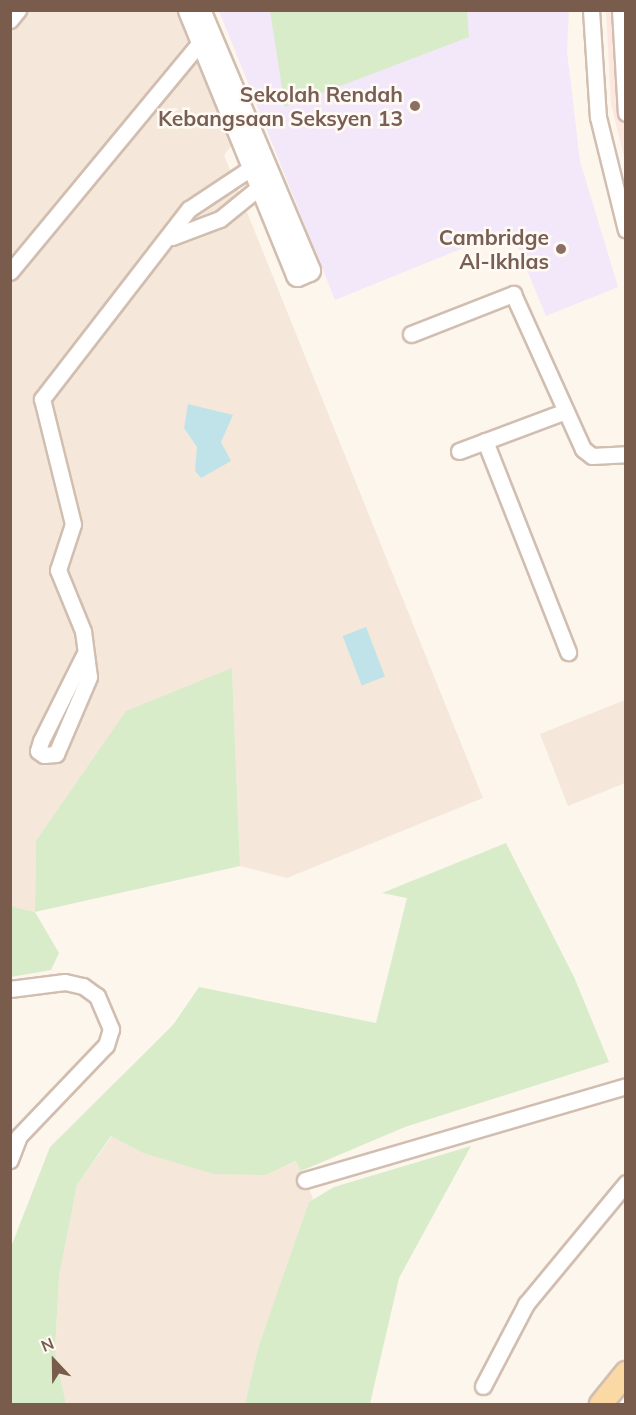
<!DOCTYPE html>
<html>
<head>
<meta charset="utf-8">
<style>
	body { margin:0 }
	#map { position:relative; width:636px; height:1415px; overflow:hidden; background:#fdf6ec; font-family:Mulish,sans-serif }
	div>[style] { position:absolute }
	.residential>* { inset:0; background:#f5e8da }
	.commercial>* { inset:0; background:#fde8e0 }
	.education>* { inset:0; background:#f3e8fa }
	.green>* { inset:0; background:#d8ecc9 }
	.water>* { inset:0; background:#bfe3e8; transform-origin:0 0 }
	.roads { filter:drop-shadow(2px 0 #d1beb0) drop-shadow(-2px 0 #d1beb0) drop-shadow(0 2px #d1beb0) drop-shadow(0 -2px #d1beb0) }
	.street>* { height:15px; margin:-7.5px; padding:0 7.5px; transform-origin:7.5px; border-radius:7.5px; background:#fff }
	.secondary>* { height:21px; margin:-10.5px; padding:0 10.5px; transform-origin:10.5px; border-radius:10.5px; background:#fff }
	.primary>* { height:22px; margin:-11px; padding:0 11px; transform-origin:11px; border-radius:11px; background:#fbd9a5 }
	.dots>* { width:16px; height:16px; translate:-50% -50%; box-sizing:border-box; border:3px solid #fffaf3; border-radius:50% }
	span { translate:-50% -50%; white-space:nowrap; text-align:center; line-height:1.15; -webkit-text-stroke:5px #fffaf3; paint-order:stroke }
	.education-label { font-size:21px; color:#785e54; font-weight:700 }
	.right { translate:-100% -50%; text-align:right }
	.frame { position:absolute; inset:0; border:12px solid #7a5c4d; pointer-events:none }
	.north { position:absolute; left:24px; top:1331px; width:60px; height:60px; -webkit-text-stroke:4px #fffaf3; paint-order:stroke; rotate:338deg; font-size:16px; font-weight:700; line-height:24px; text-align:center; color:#7a5c4d }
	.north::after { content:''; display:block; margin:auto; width:21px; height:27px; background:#7a5c4d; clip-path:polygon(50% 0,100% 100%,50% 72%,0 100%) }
</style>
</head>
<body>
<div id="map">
	<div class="residential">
		<i style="clip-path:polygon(10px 11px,179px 11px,232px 145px,224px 155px,483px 798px,287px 878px,240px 866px,232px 669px,36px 841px,35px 912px,11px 906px)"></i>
		<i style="clip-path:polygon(625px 700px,625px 783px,568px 806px,540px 734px)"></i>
		<i style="clip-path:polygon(112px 1136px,143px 1153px,266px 1175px,297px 1161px,313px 1198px,258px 1348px,245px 1404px,66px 1404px,55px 1352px,59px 1277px,77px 1185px)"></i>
	</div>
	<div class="commercial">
		<i style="clip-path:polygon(606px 11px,625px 11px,625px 161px,611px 104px)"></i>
	</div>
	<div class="education">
		<i style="clip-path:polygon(219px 11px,569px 11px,567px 51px,580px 161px,618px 287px,546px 316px,510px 229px,335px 300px)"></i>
	</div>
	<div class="green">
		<i style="clip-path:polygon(270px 11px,467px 11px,469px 37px,285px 107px)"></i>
		<i style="clip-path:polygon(232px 668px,240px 866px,35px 912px,59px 953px,51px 970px,11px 977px,11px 906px,35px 912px,36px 841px,126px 711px)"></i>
		<i style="clip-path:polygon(506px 843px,574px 977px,609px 1062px,405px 1127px,301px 1171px,296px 1161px,266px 1175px,214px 1174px,143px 1153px,111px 1136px,77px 1185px,59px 1277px,55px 1352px,66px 1404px,11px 1404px,11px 1247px,50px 1147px,173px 1025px,199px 987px,376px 1023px,407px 898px,382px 893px)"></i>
		<i style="clip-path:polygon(471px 1146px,399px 1278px,370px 1404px,245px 1404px,258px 1348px,309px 1202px,334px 1187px)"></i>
	</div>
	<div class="water">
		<i style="clip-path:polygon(188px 404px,233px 415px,221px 442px,231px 461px,201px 478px,195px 471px,197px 447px,184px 428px)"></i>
		<i style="left:366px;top:627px;width:53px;height:25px;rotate:69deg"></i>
	</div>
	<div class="roads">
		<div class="street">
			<i style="left:591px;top:10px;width:107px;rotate:86.3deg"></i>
			<i style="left:598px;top:117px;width:116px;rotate:76.1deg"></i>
			<i style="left:620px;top:10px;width:103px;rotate:86.7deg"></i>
			<i style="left:10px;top:20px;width:13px;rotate:-51deg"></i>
			<i style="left:172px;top:237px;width:51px;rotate:-20.6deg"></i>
			<i style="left:220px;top:219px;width:62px;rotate:-39.1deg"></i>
			<i style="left:10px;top:272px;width:308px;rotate:-50.4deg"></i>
			<i style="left:411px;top:334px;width:110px;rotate:-21.4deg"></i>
			<i style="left:513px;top:294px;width:170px;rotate:65.7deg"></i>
			<i style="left:583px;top:449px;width:11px;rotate:38deg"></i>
			<i style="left:592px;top:456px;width:34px;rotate:-3deg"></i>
			<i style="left:485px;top:441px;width:227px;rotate:68.5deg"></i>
			<i style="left:459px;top:451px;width:114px;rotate:-20.5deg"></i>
			<i style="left:84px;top:655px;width:96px;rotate:116.6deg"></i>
			<i style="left:41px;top:741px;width:10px;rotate:107deg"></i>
			<i style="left:38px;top:751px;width:7px;rotate:34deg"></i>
			<i style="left:44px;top:755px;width:12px;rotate:-5deg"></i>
			<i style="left:56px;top:754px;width:84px;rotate:-66.8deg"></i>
			<i style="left:89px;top:677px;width:46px;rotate:-97.4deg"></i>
			<i style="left:83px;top:631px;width:66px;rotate:-112.3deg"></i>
			<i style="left:58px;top:570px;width:48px;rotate:-71.9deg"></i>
			<i style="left:73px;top:524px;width:129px;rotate:-103.9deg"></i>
			<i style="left:42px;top:399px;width:240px;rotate:-52.3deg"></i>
			<i style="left:189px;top:209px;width:85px;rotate:-33.5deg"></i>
			<i style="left:10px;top:989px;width:55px;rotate:-7.3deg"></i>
			<i style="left:65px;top:982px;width:18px;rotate:13deg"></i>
			<i style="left:83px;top:986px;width:17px;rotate:36deg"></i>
			<i style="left:97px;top:996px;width:36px;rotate:67deg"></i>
			<i style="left:111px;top:1029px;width:17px;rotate:107deg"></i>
			<i style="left:106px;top:1045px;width:126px;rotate:133.7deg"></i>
			<i style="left:19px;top:1136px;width:26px;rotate:111deg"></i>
			<i style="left:305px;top:1180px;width:334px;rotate:-16.3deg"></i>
			<i style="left:483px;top:1386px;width:93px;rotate:-62.3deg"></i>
			<i style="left:526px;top:1304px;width:157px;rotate:-50.4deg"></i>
		</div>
		<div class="secondary">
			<i style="left:189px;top:10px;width:286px;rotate:67.8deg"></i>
			<i style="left:297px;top:275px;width:13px;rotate:-23deg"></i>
			<i style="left:309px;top:270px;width:282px;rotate:-112.9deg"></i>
		</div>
		<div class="primary">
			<i style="left:601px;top:1404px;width:40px;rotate:-51deg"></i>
		</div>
	</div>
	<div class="dots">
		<i style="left:415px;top:106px;background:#8d6e63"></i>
		<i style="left:561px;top:249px;background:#8d6e63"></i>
	</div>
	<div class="education-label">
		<span class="right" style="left:403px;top:106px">Sekolah Rendah<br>Kebangsaan Seksyen 13</span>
		<span class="right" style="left:549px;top:249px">Cambridge<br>Al-Ikhlas</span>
	</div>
	<div class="frame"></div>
	<div class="north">N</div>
</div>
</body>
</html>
